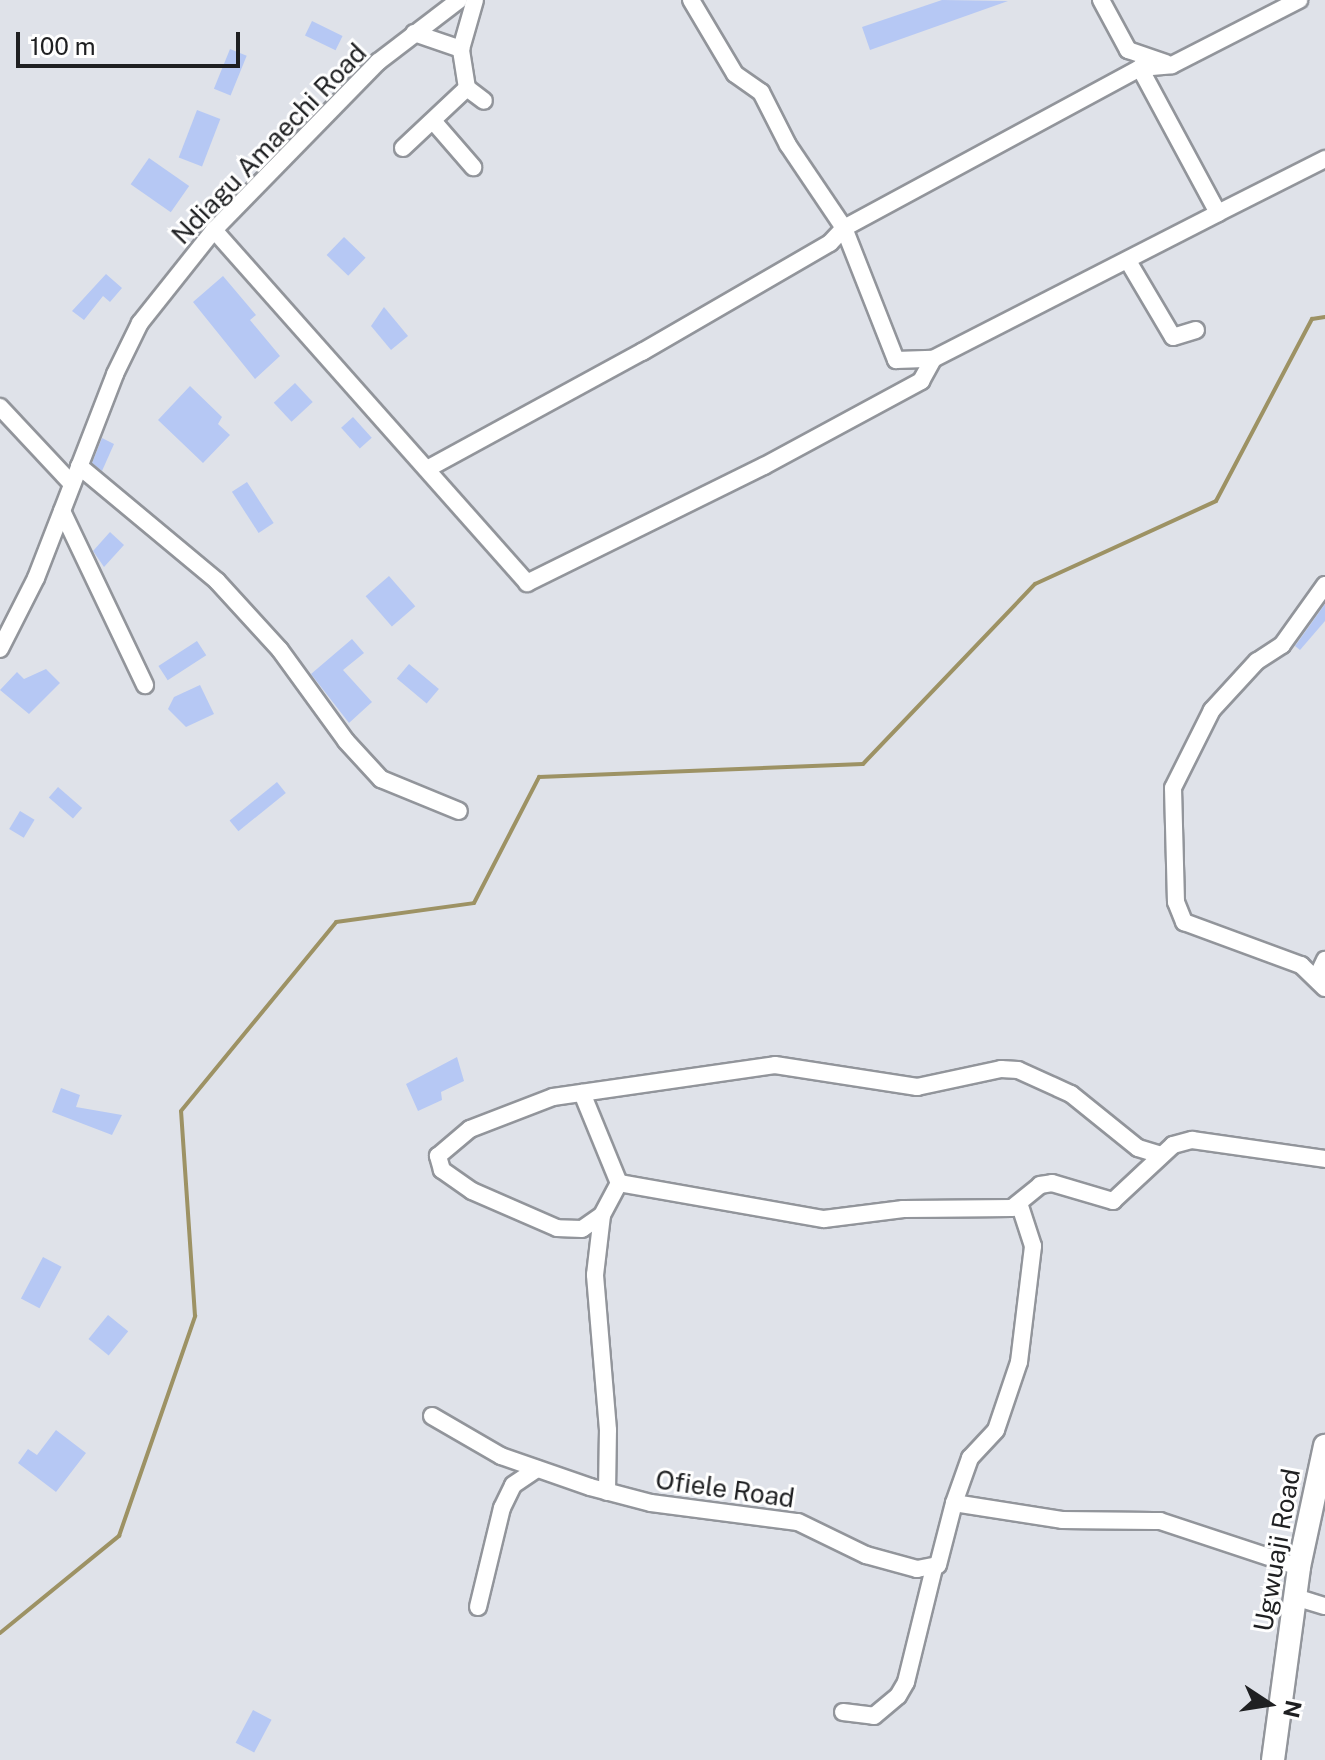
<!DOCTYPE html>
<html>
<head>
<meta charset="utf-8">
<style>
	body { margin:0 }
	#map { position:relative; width:1325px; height:1760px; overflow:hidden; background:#dfe2e9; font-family:"Public Sans",sans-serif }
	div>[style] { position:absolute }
	.stream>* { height:4px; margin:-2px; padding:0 2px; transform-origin:2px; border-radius:2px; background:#9d9264 }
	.building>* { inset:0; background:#b6c8f4; transform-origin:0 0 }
	.roads { filter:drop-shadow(2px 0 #92959b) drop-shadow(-2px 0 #92959b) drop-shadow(0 2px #92959b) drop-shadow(0 -2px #92959b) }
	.minor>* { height:16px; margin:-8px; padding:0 8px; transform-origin:8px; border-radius:8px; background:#fff }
	.secondary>* { height:22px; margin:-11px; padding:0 11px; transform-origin:11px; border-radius:11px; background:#fff }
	span { translate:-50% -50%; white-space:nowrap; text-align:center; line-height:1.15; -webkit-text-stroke:6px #fff; paint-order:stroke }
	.street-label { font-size:26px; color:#1f2022 }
	.north { position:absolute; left:1229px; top:1664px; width:80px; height:80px; -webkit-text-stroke:6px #fff; paint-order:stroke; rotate:102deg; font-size:22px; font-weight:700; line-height:32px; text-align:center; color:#1f2022 }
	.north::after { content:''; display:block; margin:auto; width:28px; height:36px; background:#1f2022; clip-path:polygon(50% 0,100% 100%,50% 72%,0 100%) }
	.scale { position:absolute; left:16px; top:32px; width:224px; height:36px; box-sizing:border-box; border:4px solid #1f2022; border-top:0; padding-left:10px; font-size:24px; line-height:28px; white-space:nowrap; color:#1f2022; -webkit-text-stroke:6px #fff; paint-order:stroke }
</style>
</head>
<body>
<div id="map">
	<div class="stream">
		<i style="left:0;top:1633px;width:154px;rotate:-39.2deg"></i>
		<i style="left:119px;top:1536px;width:233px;rotate:-70.9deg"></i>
		<i style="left:195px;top:1316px;width:205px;rotate:-93.9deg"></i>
		<i style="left:181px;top:1111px;width:244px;rotate:-50.6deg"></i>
		<i style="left:336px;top:922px;width:139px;rotate:-7.8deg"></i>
		<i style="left:474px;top:903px;width:142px;rotate:-62.7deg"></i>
		<i style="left:539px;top:777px;width:324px;rotate:-2.3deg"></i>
		<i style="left:863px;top:764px;width:249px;rotate:-46.3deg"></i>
		<i style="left:1035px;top:584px;width:199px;rotate:-24.6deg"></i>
		<i style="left:1216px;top:501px;width:206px;rotate:-62.2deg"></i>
		<i style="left:1312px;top:319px;width:13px;rotate:-9deg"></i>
	</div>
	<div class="building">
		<i style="clip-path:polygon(942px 0,1008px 1px,870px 50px,862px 27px)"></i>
		<i style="left:312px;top:21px;width:34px;height:16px;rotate:26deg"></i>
		<i style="left:230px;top:49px;width:18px;height:43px;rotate:22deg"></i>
		<i style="left:197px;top:110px;width:25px;height:51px;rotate:21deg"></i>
		<i style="left:149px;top:158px;width:49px;height:32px;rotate:35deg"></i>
		<i style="left:344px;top:237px;width:30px;height:25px;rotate:44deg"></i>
		<i style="clip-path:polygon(106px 274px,122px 288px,110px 302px,103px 296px,84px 320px,72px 311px)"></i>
		<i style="clip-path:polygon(223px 276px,256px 315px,250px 320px,280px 356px,255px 379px,193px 302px)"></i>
		<i style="clip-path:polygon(384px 307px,408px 336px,391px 350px,371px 326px)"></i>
		<i style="left:295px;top:383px;width:26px;height:29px;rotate:47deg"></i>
		<i style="clip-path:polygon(190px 386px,222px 417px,218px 424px,230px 435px,203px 463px,158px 420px)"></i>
		<i style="left:353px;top:417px;width:28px;height:16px;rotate:48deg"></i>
		<i style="clip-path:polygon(102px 438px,114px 444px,102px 471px,92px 463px)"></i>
		<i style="left:247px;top:482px;width:49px;height:18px;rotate:57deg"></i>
		<i style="clip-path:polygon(110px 532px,124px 545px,104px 567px,93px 551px)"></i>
		<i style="left:389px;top:576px;width:40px;height:31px;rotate:49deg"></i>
		<i style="clip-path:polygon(1325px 604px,1325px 621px,1300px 650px,1295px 646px)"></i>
		<i style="clip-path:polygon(352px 639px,364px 653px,343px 670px,372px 702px,349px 723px,311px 674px)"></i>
		<i style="left:197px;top:641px;width:17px;height:46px;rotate:57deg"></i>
		<i style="left:409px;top:664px;width:39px;height:19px;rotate:40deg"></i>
		<i style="clip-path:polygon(46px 669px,60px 683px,29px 714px,0 690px,17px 672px,24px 679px)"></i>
		<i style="clip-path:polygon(200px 685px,214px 714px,186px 727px,168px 709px,174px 697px)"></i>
		<i style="left:277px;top:782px;width:14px;height:61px;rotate:51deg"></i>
		<i style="left:58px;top:787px;width:32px;height:14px;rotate:41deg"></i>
		<i style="left:20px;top:811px;width:17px;height:21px;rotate:31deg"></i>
		<i style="clip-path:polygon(457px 1057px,464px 1081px,441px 1092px,442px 1100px,418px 1111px,406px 1084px)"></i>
		<i style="clip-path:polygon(61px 1088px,80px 1095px,76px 1107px,122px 1115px,112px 1135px,52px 1112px)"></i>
		<i style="left:43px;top:1257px;width:21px;height:47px;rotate:28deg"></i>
		<i style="left:108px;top:1315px;width:26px;height:31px;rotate:39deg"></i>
		<i style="clip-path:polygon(56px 1430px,86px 1453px,56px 1492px,18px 1463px,28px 1449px,37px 1455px)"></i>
		<i style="left:253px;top:1710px;width:21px;height:37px;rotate:28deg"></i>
	</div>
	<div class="roads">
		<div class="minor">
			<i style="left:691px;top:0;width:86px;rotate:59.3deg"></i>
			<i style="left:735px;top:74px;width:32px;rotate:35deg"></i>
			<i style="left:761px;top:92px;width:59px;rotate:63deg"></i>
			<i style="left:788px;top:145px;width:100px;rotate:56deg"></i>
			<i style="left:844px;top:228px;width:142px;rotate:68.5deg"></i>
			<i style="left:896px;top:360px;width:37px;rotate:-2deg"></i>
			<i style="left:1101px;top:0;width:57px;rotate:61.6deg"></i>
			<i style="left:1128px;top:50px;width:40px;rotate:18.9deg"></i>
			<i style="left:414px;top:33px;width:50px;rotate:18.8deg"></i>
			<i style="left:467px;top:88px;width:21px;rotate:37deg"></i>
			<i style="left:434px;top:122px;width:60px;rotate:49.1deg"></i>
			<i style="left:403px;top:148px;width:88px;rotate:-43.2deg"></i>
			<i style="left:467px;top:88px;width:39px;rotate:-99deg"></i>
			<i style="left:461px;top:49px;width:51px;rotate:-74.1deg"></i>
			<i style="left:1218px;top:213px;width:120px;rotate:-26.8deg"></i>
			<i style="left:214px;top:230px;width:472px;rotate:48.4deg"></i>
			<i style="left:527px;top:583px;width:264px;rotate:-26.3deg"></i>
			<i style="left:764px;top:466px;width:179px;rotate:-28.4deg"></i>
			<i style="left:921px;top:381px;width:25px;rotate:-61deg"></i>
			<i style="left:933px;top:359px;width:320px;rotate:-27.1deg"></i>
			<i style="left:1218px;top:213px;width:165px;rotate:-118.3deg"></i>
			<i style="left:1128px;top:261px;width:88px;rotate:59.4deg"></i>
			<i style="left:1173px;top:337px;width:24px;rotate:-17deg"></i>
			<i style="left:0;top:407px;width:105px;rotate:46.9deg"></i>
			<i style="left:79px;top:466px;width:180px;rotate:39.8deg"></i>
			<i style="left:217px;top:581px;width:93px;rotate:47.6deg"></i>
			<i style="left:280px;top:650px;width:112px;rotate:54deg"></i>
			<i style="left:346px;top:741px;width:52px;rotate:47.4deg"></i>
			<i style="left:381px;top:779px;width:84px;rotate:22.3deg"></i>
			<i style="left:429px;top:468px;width:243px;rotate:-28.6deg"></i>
			<i style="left:642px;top:352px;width:217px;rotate:-30.1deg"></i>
			<i style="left:830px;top:243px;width:21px;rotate:-47deg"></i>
			<i style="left:844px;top:228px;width:336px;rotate:-28.4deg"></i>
			<i style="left:1140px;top:68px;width:32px;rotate:-5deg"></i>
			<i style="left:1172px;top:65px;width:143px;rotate:-27.1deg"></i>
			<i style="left:62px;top:511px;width:193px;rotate:64.5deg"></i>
			<i style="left:1325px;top:585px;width:74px;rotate:125.6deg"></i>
			<i style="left:1282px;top:645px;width:30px;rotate:147deg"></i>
			<i style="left:1257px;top:661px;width:67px;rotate:132.6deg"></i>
			<i style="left:1212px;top:710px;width:87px;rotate:116.6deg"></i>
			<i style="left:1173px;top:788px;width:114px;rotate:88.5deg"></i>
			<i style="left:1176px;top:902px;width:22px;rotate:68deg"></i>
			<i style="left:1184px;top:922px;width:125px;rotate:20.2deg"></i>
			<i style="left:1301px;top:965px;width:33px;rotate:44deg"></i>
			<i style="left:0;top:649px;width:80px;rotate:-63.1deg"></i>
			<i style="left:36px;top:578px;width:219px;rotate:-68.8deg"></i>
			<i style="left:115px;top:374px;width:57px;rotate:-63.9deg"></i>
			<i style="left:140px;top:323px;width:119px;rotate:-51.5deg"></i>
			<i style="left:214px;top:230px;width:235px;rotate:-45.7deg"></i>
			<i style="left:378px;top:62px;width:102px;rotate:-37.4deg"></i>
			<i style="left:1317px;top:977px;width:19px;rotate:-65deg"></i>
			<i style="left:582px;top:1093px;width:97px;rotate:67.7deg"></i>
			<i style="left:619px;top:1183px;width:208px;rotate:10deg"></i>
			<i style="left:824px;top:1219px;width:80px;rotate:-7.2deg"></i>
			<i style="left:903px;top:1209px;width:109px;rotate:-0.5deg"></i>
			<i style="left:1012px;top:1208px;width:36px;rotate:-39deg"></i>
			<i style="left:1040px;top:1185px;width:12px;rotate:-9deg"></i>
			<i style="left:1052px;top:1183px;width:64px;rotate:16.4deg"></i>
			<i style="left:1113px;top:1201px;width:82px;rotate:-43deg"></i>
			<i style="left:1173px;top:1145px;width:20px;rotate:-15deg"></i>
			<i style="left:1192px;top:1140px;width:134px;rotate:8.1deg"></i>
			<i style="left:602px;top:1215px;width:24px;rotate:145deg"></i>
			<i style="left:582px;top:1229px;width:25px;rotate:-178deg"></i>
			<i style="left:557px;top:1228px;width:93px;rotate:-156.5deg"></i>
			<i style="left:472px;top:1191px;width:37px;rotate:-145deg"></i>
			<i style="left:442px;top:1170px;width:15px;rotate:-106deg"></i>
			<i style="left:438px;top:1156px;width:42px;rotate:-40.2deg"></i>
			<i style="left:470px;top:1129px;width:89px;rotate:-21.1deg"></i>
			<i style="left:553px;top:1097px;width:224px;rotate:-8.2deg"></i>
			<i style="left:775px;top:1065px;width:144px;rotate:8.8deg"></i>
			<i style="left:917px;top:1087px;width:86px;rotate:-12.1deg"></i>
			<i style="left:1001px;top:1069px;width:17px;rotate:3deg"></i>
			<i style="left:1018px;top:1070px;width:58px;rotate:24.4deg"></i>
			<i style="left:1071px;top:1094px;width:86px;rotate:38.9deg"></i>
			<i style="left:1138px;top:1148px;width:24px;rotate:17deg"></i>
			<i style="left:432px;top:1416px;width:80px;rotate:30.1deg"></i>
			<i style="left:501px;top:1456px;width:94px;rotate:19.2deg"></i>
			<i style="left:590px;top:1487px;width:63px;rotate:14.7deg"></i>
			<i style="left:651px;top:1503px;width:148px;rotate:7.4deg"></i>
			<i style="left:798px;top:1522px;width:76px;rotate:25.9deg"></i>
			<i style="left:866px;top:1555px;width:53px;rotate:15.4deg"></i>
			<i style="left:917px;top:1569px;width:21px;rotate:-11deg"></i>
			<i style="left:938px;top:1565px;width:64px;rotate:-75.5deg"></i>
			<i style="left:954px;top:1503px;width:109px;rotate:8.9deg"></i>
			<i style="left:1062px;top:1520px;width:98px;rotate:0.6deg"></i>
			<i style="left:1160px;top:1521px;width:146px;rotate:18.3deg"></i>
			<i style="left:607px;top:1492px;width:62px;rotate:-89.1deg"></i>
			<i style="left:608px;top:1430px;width:156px;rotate:-94.8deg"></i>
			<i style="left:595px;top:1275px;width:60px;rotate:-83.3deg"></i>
			<i style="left:602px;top:1215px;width:36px;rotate:-62deg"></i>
			<i style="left:954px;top:1503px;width:48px;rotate:-70.4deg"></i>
			<i style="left:970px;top:1458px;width:38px;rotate:-47deg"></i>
			<i style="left:996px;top:1430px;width:72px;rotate:-71.3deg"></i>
			<i style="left:1019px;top:1362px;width:117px;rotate:-83.1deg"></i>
			<i style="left:1033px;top:1246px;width:45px;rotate:-108deg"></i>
			<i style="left:1295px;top:1597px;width:31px;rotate:17deg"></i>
			<i style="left:478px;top:1607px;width:102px;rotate:-76.4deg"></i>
			<i style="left:502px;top:1508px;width:25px;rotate:-64deg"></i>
			<i style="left:513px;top:1485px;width:29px;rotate:-34deg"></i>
			<i style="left:843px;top:1712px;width:31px;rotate:7deg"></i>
			<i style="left:874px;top:1716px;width:31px;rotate:-40deg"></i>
			<i style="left:898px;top:1696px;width:16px;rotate:-60deg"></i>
			<i style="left:906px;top:1682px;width:117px;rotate:-76.2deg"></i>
		</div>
		<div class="secondary">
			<i style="left:1273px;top:1760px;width:195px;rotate:-82.3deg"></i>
			<i style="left:1299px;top:1567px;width:124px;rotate:-77.9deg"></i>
		</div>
	</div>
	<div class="street-label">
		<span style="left:269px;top:144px;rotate:-46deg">Ndiagu Amaechi Road</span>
		<span style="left:725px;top:1489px;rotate:8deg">Ofiele Road</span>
		<span style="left:1277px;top:1550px;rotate:-80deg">Ugwuaji Road</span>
	</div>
	<div class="north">N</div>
	<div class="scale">100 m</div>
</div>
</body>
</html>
